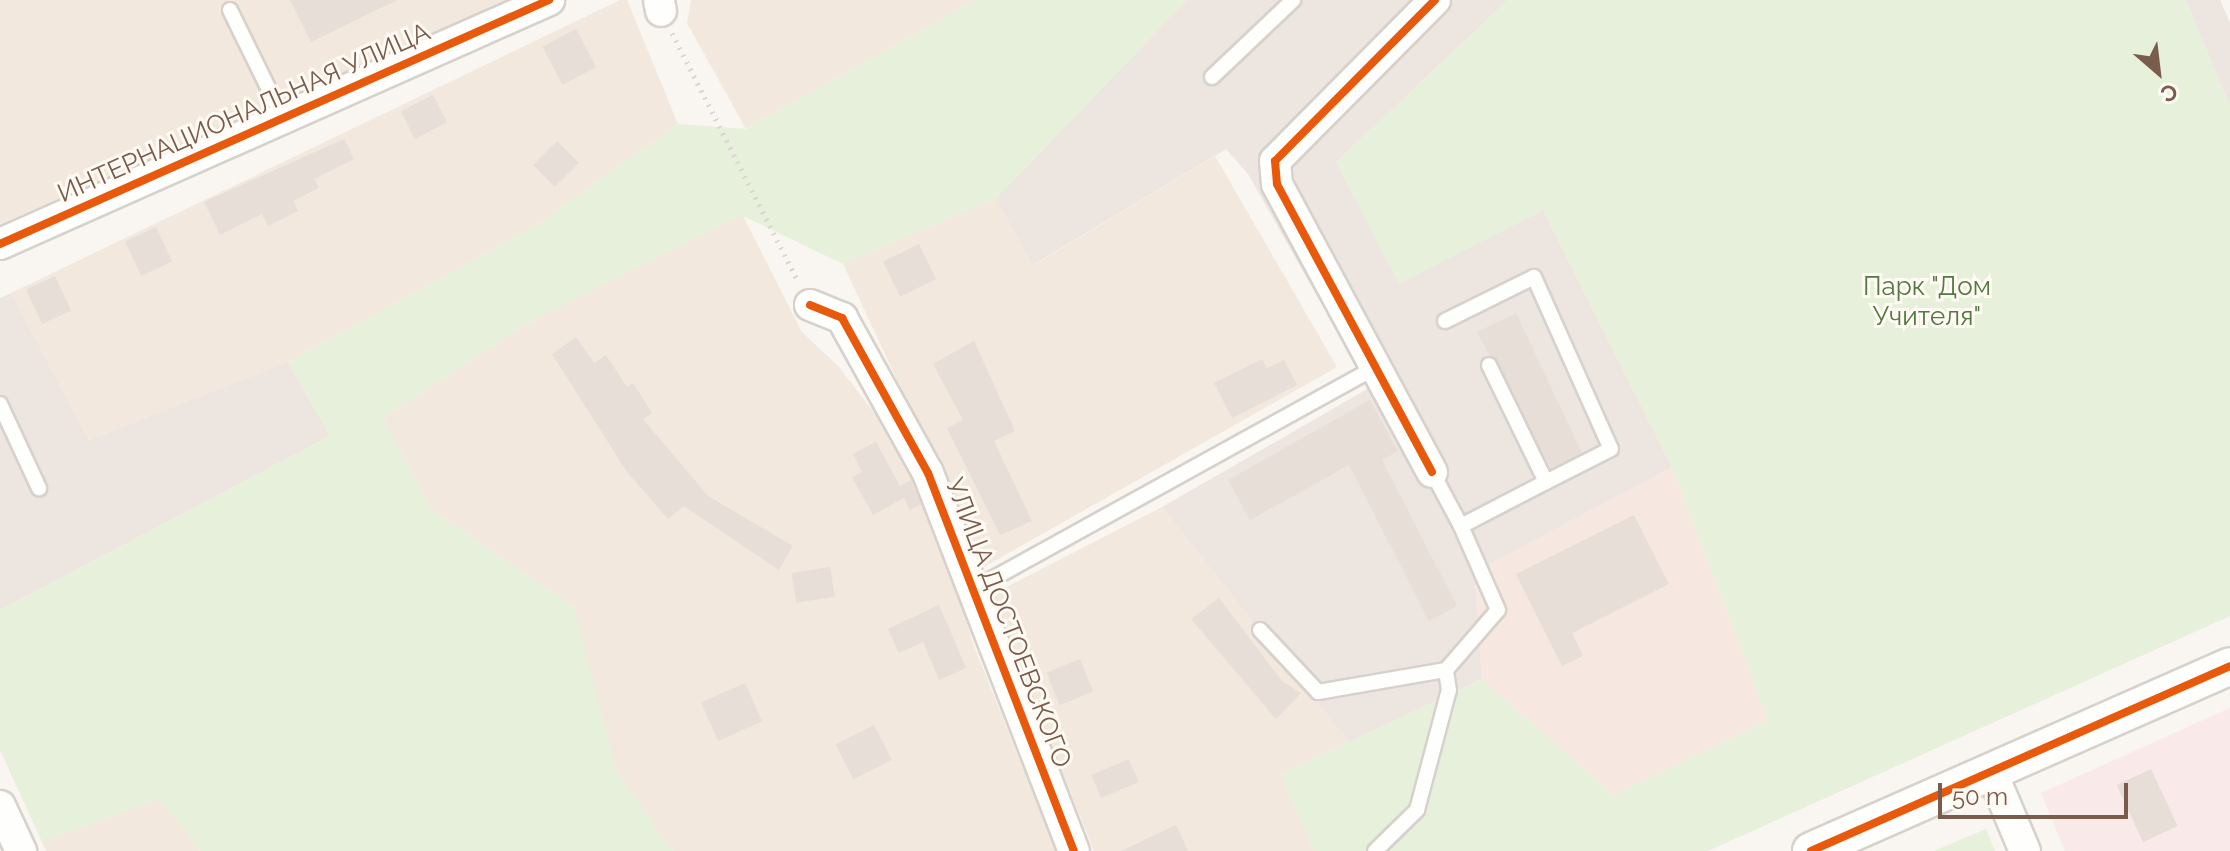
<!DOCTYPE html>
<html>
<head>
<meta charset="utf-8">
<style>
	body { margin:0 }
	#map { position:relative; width:2230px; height:851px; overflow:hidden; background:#f9f5f0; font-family:Raleway,sans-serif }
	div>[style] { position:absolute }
	.residential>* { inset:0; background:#f2e8de }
	.commercial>* { inset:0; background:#f6e8e1 }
	.industrial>* { inset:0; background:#ede5e0 }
	.medical>* { inset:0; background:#fae9e9 }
	.green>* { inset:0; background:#e7f0db }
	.building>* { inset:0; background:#e6ded7; transform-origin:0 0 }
	.path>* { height:5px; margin-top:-2.5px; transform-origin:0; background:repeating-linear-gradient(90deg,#dcd5d0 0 2px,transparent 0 8px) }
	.roads { filter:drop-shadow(2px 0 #d7d1cb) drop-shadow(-2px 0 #d7d1cb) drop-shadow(0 2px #d7d1cb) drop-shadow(0 -2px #d7d1cb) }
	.service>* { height:14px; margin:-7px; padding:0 7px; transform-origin:7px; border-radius:7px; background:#fefefd }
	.minor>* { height:30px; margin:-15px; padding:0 15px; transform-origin:15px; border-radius:15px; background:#fefefd }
	.tertiary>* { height:36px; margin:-18px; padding:0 18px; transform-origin:18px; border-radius:18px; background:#fefefd }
	.cycleway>* { height:8px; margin:-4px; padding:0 4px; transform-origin:4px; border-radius:4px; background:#e8590c }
	span { translate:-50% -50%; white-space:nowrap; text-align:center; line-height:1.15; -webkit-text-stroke:6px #fffaf3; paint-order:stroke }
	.street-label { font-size:26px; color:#7a5c4d }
	.park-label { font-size:26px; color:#537a41 }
	.north { position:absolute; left:2118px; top:32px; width:80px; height:80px; -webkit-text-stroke:6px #fffaf3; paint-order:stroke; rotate:152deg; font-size:22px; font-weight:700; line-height:32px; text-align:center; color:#7a5c4d }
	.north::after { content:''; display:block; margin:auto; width:28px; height:36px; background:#7a5c4d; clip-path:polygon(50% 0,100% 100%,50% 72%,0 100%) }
	.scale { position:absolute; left:1938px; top:783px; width:190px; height:36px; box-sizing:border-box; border:4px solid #7a5c4d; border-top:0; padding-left:10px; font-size:24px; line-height:28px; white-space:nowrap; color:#7a5c4d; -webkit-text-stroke:6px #fffaf3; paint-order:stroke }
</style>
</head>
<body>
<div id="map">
	<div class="residential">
		<i style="clip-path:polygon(0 0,515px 0,0 224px)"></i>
		<i style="clip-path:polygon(620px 0,627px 0,678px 124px,532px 228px,288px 362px,89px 440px,11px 293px)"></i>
		<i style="clip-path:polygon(691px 0,975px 0,746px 129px,687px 23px)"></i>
		<i style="clip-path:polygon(1215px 156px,1337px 367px,984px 567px,843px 264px,996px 198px,1034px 265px)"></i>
		<i style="clip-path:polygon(742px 214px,802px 332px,839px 367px,918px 470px,936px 509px,972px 641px,1056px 851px,673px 851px,617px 772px,586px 677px,574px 607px,431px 509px,383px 418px,532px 321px)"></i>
		<i style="clip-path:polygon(1162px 507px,1349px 742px,1281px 774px,1314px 851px,1094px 851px,991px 595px)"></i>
		<i style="clip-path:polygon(159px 799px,200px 851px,46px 851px,42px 842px)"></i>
	</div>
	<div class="commercial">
		<i style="clip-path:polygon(1672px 467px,1768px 720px,1614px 795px,1482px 679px,1473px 572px)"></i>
	</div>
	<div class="industrial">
		<i style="clip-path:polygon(1187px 0,1508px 0,1336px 162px,1399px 283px,1543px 210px,1672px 467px,1474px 572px,1482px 679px,1349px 742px,1162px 507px,1369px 388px,1248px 174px,1226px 149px,1033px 265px,996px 198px)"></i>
		<i style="clip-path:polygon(2186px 0,2220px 0,2230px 23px,2230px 107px)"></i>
		<i style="clip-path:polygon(11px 293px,89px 440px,288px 362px,330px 436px,0 610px,0 298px)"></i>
	</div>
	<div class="medical">
		<i style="clip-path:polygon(2230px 708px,2230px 851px,2065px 851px,2041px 793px)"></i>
	</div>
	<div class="green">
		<i style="clip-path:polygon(975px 0,1187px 0,996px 198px,843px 264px,741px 215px,532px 321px,383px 418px,431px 509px,574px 607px,617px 772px,673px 851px,200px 851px,159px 799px,42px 842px,0 750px,0 610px,330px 436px,288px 362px,532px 228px,678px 124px,746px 129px)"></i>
		<i style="clip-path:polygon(1508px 0,2186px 0,2230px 107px,2230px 616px,1708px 851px,1314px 851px,1281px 774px,1482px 679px,1614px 795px,1768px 720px,1672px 467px,1543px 210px,1399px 284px,1336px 162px)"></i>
		<i style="clip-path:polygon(1986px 829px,1995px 851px,1934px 851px)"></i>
	</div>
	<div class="building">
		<i style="clip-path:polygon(290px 0,397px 0,311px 42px)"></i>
		<i style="left:576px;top:29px;width:43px;height:38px;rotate:62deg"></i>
		<i style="left:433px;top:95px;width:31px;height:36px;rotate:63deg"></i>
		<i style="clip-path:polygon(344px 139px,354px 159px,314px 179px,319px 188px,293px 201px,298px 211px,268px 226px,262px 214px,220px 235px,204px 202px)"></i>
		<i style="left:557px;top:141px;width:31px;height:34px;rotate:45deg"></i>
		<i style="left:156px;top:227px;width:38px;height:34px;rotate:65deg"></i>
		<i style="left:919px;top:244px;width:39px;height:40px;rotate:64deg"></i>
		<i style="left:55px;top:276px;width:38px;height:32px;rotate:65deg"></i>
		<i style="clip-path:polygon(1516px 313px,1582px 453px,1551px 468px,1477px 332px)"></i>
		<i style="clip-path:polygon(576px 337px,594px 363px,606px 355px,627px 387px,633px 383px,652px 413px,643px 419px,708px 496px,793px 546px,779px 570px,684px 506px,668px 519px,627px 472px,552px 354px)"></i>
		<i style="clip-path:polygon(974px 341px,1015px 431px,994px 441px,1032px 521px,1000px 535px,947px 428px,963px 420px,933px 364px)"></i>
		<i style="clip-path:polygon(1262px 359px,1267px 368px,1284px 360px,1297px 385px,1232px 418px,1214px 383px)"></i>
		<i style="clip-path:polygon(1370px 400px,1398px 451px,1382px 460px,1457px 606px,1429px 621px,1349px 465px,1250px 520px,1228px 480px)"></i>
		<i style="clip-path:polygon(876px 442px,900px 486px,911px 480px,921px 504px,910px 510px,904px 498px,873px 515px,852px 477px,862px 472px,853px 454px)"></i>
		<i style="clip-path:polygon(1634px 515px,1669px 584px,1572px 633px,1583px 656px,1562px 666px,1516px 574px)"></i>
		<i style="left:830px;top:567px;width:30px;height:39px;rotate:81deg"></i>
		<i style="clip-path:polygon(1219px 598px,1282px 681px,1301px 693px,1276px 719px,1191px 619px)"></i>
		<i style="clip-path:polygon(939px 605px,966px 668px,939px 680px,923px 642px,899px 653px,888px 629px)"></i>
		<i style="left:1080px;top:659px;width:35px;height:36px;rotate:68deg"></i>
		<i style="left:745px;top:683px;width:42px;height:48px;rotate:66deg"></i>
		<i style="left:874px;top:725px;width:39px;height:43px;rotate:63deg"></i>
		<i style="left:1129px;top:759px;width:25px;height:41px;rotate:67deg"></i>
		<i style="left:2151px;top:769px;width:63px;height:38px;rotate:65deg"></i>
		<i style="clip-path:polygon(1176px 825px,1188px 851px,1121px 851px)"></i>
	</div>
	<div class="path">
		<i style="left:672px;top:33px;width:278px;rotate:63.1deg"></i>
	</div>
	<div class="roads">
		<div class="service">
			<i style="left:230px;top:10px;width:120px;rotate:63.9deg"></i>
			<i style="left:1212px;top:77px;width:112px;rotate:-43.5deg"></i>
			<i style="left:1445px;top:321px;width:99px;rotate:-26.3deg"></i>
			<i style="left:1534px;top:277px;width:188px;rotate:65.9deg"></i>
			<i style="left:1611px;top:449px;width:73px;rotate:153.1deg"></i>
			<i style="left:0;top:404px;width:93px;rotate:65.1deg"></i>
			<i style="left:1432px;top:472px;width:61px;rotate:61.8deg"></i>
			<i style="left:1461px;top:526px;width:96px;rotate:-27.4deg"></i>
			<i style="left:1546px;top:482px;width:130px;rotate:-116deg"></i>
			<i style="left:974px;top:589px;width:461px;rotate:-28.9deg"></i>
			<i style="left:1260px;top:630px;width:85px;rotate:46.9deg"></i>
			<i style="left:1318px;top:692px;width:130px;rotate:-9.8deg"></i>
			<i style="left:1446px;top:670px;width:79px;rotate:-49.1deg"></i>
			<i style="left:1498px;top:610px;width:92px;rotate:-113.8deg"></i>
			<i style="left:1375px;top:851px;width:59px;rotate:-44.3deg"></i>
			<i style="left:1417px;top:810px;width:124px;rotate:-75.1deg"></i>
			<i style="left:1449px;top:690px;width:20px;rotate:-99deg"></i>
		</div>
		<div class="minor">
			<i style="left:659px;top:0;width:11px;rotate:80deg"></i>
			<i style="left:0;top:244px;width:601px;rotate:-23.96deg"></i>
			<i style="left:810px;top:305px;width:35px;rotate:22deg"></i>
			<i style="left:842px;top:318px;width:177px;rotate:61deg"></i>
			<i style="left:928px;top:473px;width:405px;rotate:68.9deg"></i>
			<i style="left:1432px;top:472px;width:327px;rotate:-118.3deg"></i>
			<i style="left:1277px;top:184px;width:23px;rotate:-95deg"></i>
			<i style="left:1275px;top:161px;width:227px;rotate:-45.2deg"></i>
			<i style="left:1992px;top:773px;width:85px;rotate:67.1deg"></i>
			<i style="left:0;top:806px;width:50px;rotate:65deg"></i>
		</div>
		<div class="tertiary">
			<i style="left:1811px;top:851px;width:458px;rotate:-23.8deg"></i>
		</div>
	</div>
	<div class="cycleway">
		<i style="left:0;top:244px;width:601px;rotate:-23.96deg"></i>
		<i style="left:810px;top:305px;width:35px;rotate:22deg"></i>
		<i style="left:842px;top:318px;width:177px;rotate:61deg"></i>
		<i style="left:928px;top:473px;width:405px;rotate:68.9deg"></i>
		<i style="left:1432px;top:472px;width:327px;rotate:-118.3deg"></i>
		<i style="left:1277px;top:184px;width:23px;rotate:-95deg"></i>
		<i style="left:1275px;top:161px;width:227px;rotate:-45.2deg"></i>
		<i style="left:1811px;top:851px;width:458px;rotate:-23.8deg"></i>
	</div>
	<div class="street-label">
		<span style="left:244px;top:113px;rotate:-24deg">ИНТЕРНАЦИОНАЛЬНАЯ УЛИЦА</span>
		<span style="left:1008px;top:623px;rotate:69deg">УЛИЦА ДОСТОЕВСКОГО</span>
	</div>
	<div class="park-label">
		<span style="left:1927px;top:302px">Парк "Дом<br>Учителя"</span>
	</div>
	<div class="north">С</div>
	<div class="scale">50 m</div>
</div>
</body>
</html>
